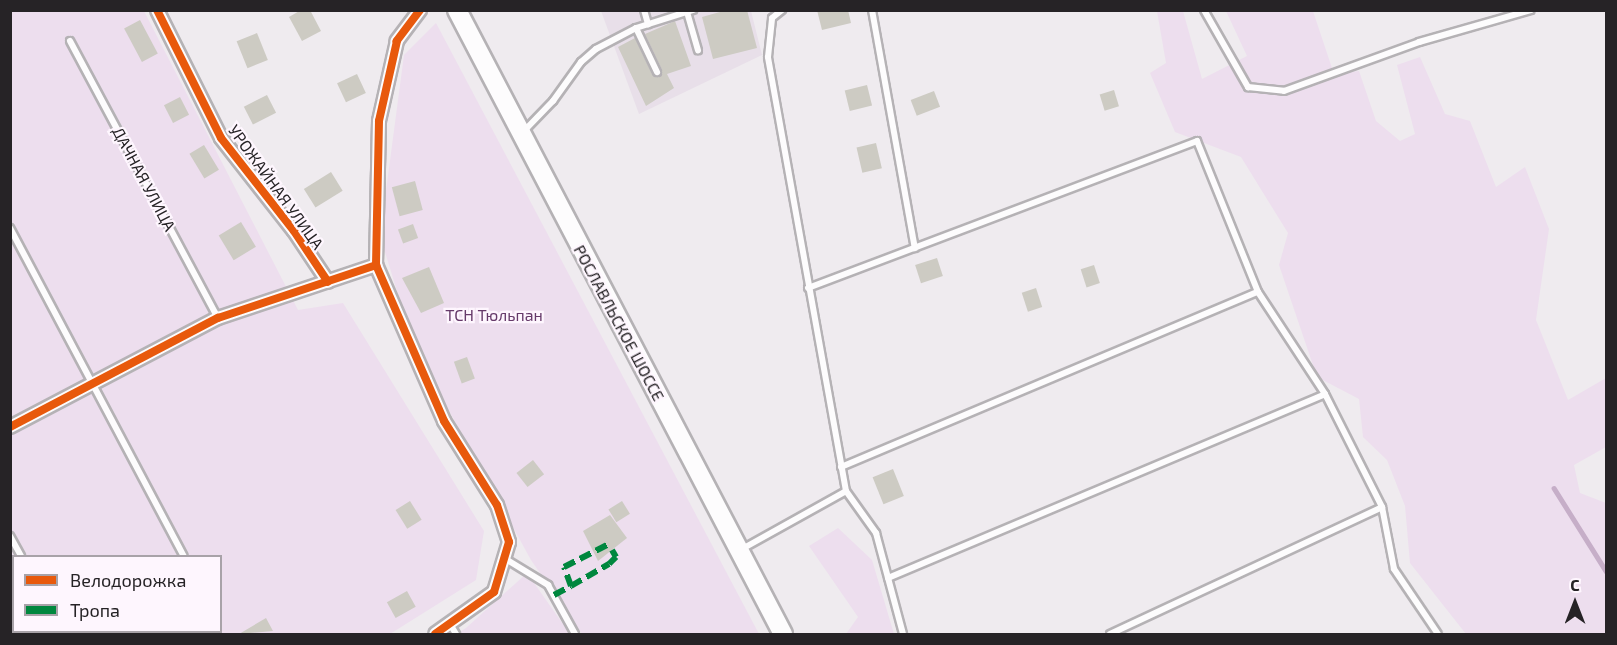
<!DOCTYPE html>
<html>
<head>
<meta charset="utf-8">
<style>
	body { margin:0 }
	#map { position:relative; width:1617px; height:645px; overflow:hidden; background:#efebef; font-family:"Exo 2",sans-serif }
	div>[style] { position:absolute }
	.built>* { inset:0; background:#e8dfe9 }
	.green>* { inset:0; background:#eddeee }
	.stream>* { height:4.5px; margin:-2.25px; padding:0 2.25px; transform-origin:2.25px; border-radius:2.25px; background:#c6aec8 }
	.building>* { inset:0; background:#cdcbc3; transform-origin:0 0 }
	.roads { filter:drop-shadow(2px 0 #b5b2b5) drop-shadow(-2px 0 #b5b2b5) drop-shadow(0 2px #b5b2b5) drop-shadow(0 -2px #b5b2b5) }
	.service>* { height:6px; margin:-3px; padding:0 3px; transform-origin:3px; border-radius:3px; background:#fdfcfd }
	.minor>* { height:12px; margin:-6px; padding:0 6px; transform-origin:6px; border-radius:6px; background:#fdfcfd }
	.primary>* { height:18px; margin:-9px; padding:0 9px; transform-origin:9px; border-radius:9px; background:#fdfcfd }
	.quiet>* { height:6px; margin-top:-3px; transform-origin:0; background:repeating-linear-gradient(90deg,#00873e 0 12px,transparent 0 18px) }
	.cycleway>* { height:8px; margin:-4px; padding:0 4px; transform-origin:4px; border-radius:4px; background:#e8590c }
	span { translate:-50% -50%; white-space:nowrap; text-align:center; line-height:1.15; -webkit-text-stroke:4.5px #fef6fe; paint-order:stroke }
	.street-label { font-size:16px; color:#262326 }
	.park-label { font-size:16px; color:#663a6a }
	.frame { position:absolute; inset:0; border:12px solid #262326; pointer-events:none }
	.legend { position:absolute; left:12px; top:555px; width:210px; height:78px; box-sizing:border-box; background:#fef6fe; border:2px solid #a8a2a8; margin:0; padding:8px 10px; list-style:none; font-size:18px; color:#262326 }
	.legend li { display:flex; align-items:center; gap:12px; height:30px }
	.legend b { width:30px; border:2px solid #a8a2a8 }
	.north { position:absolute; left:1545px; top:573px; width:60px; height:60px; -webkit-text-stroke:4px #fef6fe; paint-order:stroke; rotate:0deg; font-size:16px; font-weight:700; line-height:24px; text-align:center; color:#262326 }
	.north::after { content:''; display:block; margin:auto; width:21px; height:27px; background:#262326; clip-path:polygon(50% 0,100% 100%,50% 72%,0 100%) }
</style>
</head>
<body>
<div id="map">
	<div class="built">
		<i style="clip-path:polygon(601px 11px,751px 11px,762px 55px,639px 114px)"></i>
	</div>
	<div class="green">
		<i style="clip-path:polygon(10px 11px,144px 11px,298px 310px,343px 303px,484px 531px,476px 580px,390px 634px,112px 634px,103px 632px,220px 632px,220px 556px,14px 556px,13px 618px,11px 618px)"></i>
		<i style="clip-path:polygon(1157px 11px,1183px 11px,1202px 79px,1247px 56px,1226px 11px,1313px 11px,1334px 74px,1359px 71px,1376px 121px,1400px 141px,1415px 134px,1397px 65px,1420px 57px,1445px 114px,1470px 121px,1496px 187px,1525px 167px,1549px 229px,1536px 320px,1568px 400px,1606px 378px,1606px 447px,1574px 465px,1580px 493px,1606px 503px,1606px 634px,1466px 634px,1410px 563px,1405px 506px,1387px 460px,1363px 437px,1359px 399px,1317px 377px,1279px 265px,1288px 233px,1241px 157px,1175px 132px,1150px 73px,1166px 63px)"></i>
		<i style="clip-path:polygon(436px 23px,759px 634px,582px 634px,531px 560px,415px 349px,380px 236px,404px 55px)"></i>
		<i style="clip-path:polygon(838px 528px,872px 560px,894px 634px,846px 634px,858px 617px,809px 546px)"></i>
		<i style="clip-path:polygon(527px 573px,570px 634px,456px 634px,466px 628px)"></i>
	</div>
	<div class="stream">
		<i style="left:1554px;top:488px;width:98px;rotate:57.9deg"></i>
	</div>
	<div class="building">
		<i style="clip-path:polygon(301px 10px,310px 10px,321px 31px,302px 41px,289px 17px)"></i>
		<i style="clip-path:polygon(727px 10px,747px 10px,757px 48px,713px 59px,702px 17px)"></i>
		<i style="clip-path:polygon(817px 10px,848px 10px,851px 23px,822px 30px)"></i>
		<i style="left:140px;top:20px;width:38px;height:18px;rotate:62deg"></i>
		<i style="clip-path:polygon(675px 21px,691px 66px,667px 74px,674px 88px,646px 106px,618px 47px,635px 38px,652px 74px,659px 77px,662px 70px,645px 34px)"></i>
		<i style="left:257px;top:33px;width:29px;height:22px;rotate:68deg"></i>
		<i style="left:357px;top:74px;width:21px;height:22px;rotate:65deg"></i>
		<i style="left:867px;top:85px;width:21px;height:23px;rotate:76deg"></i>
		<i style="left:1114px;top:90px;width:17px;height:15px;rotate:73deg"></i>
		<i style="left:934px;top:91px;width:17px;height:25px;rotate:69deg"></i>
		<i style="left:267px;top:95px;width:20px;height:26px;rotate:63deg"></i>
		<i style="left:180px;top:97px;width:20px;height:18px;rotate:63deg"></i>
		<i style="left:876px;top:143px;width:26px;height:20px;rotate:77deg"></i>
		<i style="left:204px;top:145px;width:29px;height:17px;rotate:59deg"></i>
		<i style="left:331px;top:172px;width:22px;height:32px;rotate:58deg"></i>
		<i style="left:415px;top:181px;width:30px;height:24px;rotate:75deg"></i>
		<i style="left:241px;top:222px;width:29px;height:26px;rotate:59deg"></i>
		<i style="left:413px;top:224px;width:15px;height:16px;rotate:70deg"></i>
		<i style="left:937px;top:258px;width:19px;height:23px;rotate:72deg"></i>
		<i style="left:1094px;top:265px;width:19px;height:14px;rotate:72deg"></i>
		<i style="clip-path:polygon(429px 267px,444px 303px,421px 313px,402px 278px)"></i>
		<i style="left:1036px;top:288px;width:20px;height:15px;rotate:72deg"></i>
		<i style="left:467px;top:357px;width:23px;height:14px;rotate:70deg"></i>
		<i style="left:533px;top:460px;width:18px;height:21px;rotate:52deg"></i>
		<i style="left:893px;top:469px;width:29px;height:22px;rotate:68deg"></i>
		<i style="left:410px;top:501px;width:22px;height:17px;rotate:58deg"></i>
		<i style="left:622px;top:501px;width:15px;height:16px;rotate:58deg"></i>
		<i style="clip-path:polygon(610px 515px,627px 538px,598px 561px,583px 531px)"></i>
		<i style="left:407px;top:591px;width:18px;height:23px;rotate:61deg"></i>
		<i style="clip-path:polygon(266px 618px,273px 631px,239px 634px)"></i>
	</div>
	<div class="roads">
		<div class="service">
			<i style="left:644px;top:10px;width:15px;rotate:74deg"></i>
			<i style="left:872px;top:10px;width:242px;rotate:79.8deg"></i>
			<i style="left:1204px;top:10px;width:89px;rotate:60.3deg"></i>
			<i style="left:1248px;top:87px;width:36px;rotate:6deg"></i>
			<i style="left:1284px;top:91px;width:144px;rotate:-19.9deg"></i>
			<i style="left:1419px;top:42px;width:116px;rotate:-15.9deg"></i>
			<i style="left:687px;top:12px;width:40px;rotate:74deg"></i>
			<i style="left:636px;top:28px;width:49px;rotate:64.5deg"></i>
			<i style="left:70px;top:41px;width:314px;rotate:61.9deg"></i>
			<i style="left:524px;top:131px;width:42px;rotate:-46deg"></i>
			<i style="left:553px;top:101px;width:48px;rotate:-54.3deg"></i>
			<i style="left:581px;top:62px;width:20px;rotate:-41deg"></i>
			<i style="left:596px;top:49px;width:45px;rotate:-27.7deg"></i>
			<i style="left:636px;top:28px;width:60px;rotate:-17.5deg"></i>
			<i style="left:10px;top:228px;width:371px;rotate:62.1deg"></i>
			<i style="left:808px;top:288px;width:416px;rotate:-20.7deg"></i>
			<i style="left:1197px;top:141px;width:163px;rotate:68deg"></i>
			<i style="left:1258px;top:292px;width:122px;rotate:56.7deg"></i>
			<i style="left:1325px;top:394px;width:127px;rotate:63.2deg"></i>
			<i style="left:1382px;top:507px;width:63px;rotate:79deg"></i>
			<i style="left:1394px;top:569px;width:78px;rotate:55.9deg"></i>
			<i style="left:841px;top:467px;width:452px;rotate:-22.8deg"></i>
			<i style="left:846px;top:491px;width:52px;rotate:54.5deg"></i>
			<i style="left:876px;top:533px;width:105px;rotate:75deg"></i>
			<i style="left:10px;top:536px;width:23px;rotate:61deg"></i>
			<i style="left:742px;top:549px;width:119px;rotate:-29.1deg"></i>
			<i style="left:846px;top:491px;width:441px;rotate:-100.2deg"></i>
			<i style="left:768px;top:57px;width:39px;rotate:-84deg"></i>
			<i style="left:772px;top:18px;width:13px;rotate:-39deg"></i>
			<i style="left:504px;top:558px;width:52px;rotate:31.5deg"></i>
			<i style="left:548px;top:585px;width:56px;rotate:61.1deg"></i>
			<i style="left:888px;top:578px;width:474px;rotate:-22.8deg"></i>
			<i style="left:450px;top:624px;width:12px;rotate:59deg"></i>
			<i style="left:1110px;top:634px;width:300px;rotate:-25deg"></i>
		</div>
		<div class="minor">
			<i style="left:157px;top:10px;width:143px;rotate:63.4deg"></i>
			<i style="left:221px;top:138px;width:118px;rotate:51.9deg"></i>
			<i style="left:294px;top:231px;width:61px;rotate:56.3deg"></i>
			<i style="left:420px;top:10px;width:39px;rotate:127deg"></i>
			<i style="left:397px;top:41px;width:82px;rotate:102.7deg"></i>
			<i style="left:379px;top:121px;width:144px;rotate:91.2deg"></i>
			<i style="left:376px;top:265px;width:170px;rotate:66.4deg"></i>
			<i style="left:444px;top:421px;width:99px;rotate:57.8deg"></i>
			<i style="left:497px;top:505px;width:39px;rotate:72deg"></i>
			<i style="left:509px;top:542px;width:52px;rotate:106.7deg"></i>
			<i style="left:494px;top:592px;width:72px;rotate:144.6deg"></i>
			<i style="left:10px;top:427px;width:235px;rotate:-27.7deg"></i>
			<i style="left:218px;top:318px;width:167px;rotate:-18.5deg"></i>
		</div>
		<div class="primary">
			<i style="left:457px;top:10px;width:704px;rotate:62.42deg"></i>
		</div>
	</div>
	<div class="quiet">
		<i style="left:571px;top:586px;width:44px;rotate:-30.1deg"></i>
		<i style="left:609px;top:564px;width:10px;rotate:-45deg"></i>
		<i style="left:616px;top:557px;width:8px;rotate:-120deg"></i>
		<i style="left:554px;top:595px;width:19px;rotate:-28deg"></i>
		<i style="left:571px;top:586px;width:20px;rotate:-110deg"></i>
		<i style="left:564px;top:567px;width:51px;rotate:-27.1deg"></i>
	</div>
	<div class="cycleway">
		<i style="left:157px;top:10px;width:143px;rotate:63.4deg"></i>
		<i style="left:221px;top:138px;width:118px;rotate:51.9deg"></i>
		<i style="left:294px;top:231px;width:61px;rotate:56.3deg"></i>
		<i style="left:420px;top:10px;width:39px;rotate:127deg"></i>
		<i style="left:397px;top:41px;width:82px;rotate:102.7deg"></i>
		<i style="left:379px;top:121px;width:144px;rotate:91.2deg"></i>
		<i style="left:376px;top:265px;width:170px;rotate:66.4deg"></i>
		<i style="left:444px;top:421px;width:99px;rotate:57.8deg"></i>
		<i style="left:497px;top:505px;width:39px;rotate:72deg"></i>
		<i style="left:509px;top:542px;width:52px;rotate:106.7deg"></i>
		<i style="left:494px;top:592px;width:72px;rotate:144.6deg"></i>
		<i style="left:10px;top:427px;width:235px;rotate:-27.7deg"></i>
		<i style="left:218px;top:318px;width:167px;rotate:-18.5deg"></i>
	</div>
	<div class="street-label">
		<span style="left:144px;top:179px;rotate:62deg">ДАЧНАЯ УЛИЦА</span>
		<span style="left:276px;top:187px;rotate:54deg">УРОЖАЙНАЯ УЛИЦА</span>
		<span style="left:619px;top:323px;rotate:62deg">РОСЛАВЛЬСКОЕ ШОССЕ</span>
	</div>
	<div class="park-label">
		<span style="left:494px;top:315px">ТСН Тюльпан</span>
	</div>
	<div class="frame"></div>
	<ul class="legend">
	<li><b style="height:8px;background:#e8590c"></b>Велодорожка</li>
	<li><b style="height:8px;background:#00873e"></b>Тропа</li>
	</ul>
	<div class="north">С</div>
</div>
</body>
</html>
